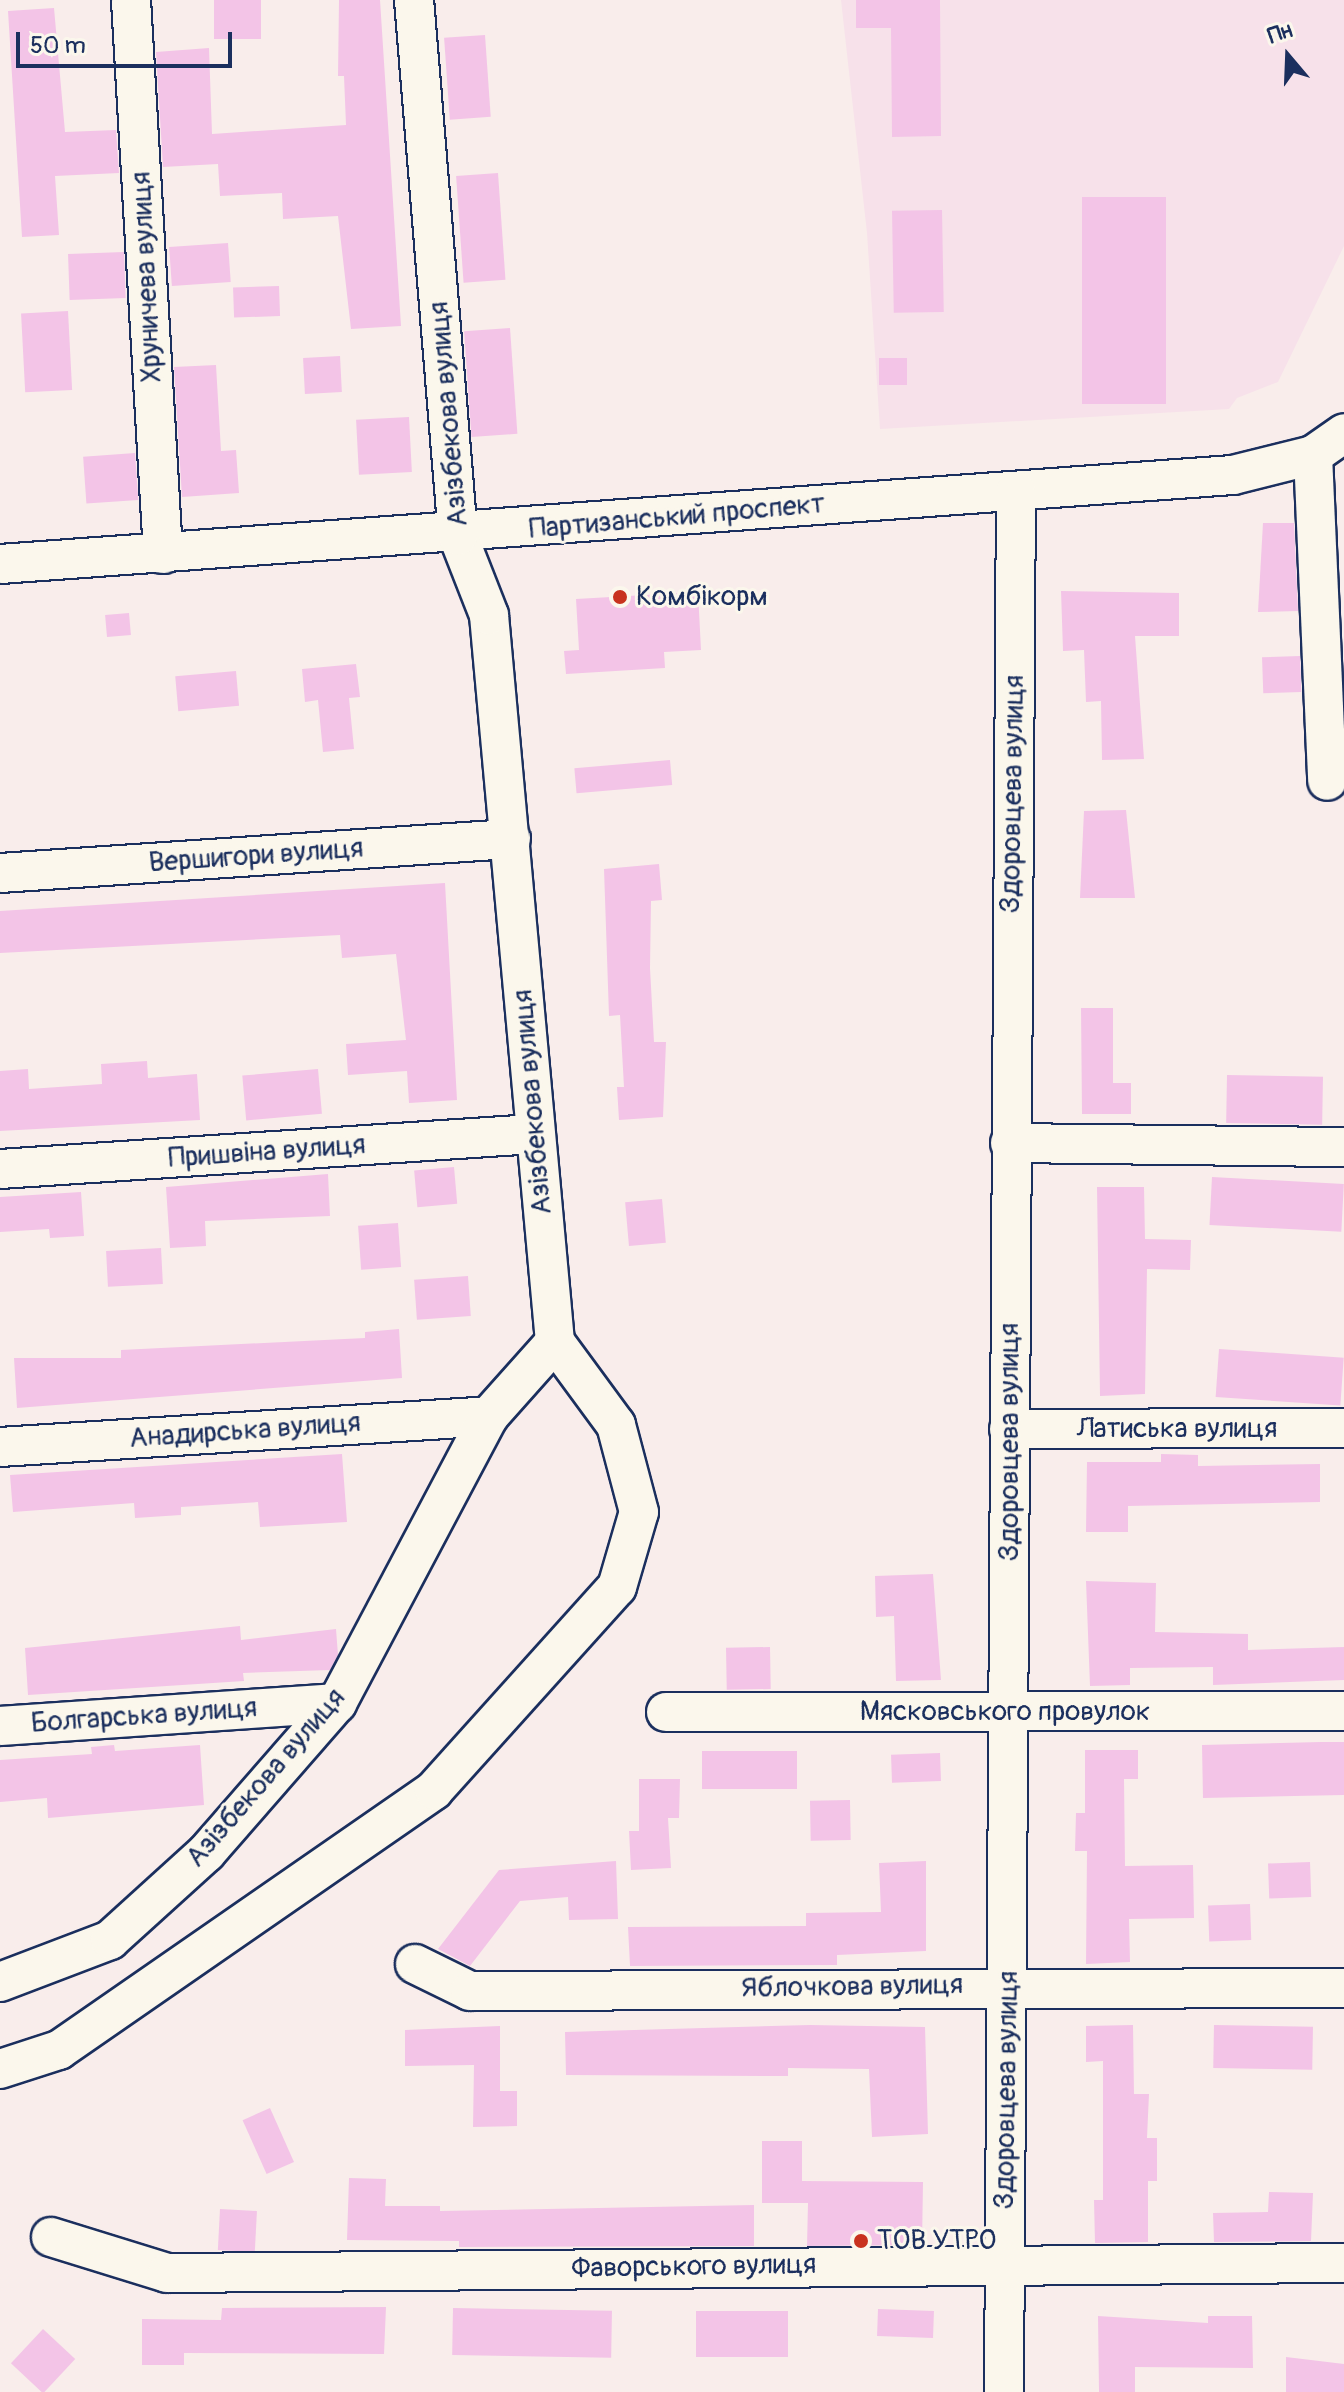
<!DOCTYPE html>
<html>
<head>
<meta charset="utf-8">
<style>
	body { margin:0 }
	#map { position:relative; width:1344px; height:2392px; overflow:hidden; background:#f9edeb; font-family:Pangolin,sans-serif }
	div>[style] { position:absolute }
	.built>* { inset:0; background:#f7e1ea }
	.building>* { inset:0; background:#f3c4e7; transform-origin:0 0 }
	.roads { filter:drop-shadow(2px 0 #1b2f5e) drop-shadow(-2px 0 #1b2f5e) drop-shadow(0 2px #1b2f5e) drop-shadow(0 -2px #1b2f5e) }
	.minor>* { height:38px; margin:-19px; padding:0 19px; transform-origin:19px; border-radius:19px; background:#fbf7ec }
	.dots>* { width:22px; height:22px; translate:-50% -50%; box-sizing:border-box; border:4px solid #fbf7ec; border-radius:50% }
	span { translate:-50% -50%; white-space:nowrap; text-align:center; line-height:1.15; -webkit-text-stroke:6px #fbf7ec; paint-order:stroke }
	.street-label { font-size:28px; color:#1b2f5e }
	.poi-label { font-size:28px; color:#1b2f5e }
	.left { translate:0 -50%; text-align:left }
	.north { position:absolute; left:1248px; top:16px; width:80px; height:80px; -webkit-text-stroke:6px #fbf7ec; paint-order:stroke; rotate:341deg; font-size:22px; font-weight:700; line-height:32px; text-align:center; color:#1b2f5e }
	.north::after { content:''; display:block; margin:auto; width:28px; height:36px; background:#1b2f5e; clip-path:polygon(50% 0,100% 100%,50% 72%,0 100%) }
	.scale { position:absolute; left:16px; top:32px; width:216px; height:36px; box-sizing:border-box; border:4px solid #1b2f5e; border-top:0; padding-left:10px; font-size:24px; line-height:28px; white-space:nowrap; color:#1b2f5e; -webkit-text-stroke:6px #fbf7ec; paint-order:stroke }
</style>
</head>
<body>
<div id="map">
	<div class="built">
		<i style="clip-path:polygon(841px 0,1344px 0,1344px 246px,1278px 382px,1237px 398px,1229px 409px,880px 429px,867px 233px)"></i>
	</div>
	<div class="building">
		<i style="left:214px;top:0;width:47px;height:39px"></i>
		<i style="clip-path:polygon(339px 0,380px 0,401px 326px,351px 329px,338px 216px,283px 219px,282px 193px,220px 196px,218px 164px,163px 167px,156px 52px,209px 48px,212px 134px,346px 125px,344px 76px,338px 76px)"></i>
		<i style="clip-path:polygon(856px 0,940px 0,941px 136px,892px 137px,891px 28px,856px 28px)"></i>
		<i style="clip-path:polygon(54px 8px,65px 132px,116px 130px,119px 173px,55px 176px,59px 235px,22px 237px,8px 11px)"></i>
		<i style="left:485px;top:35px;width:82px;height:41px;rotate:86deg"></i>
		<i style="left:498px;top:173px;width:107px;height:42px;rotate:86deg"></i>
		<i style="left:1082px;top:197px;width:84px;height:207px"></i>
		<i style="left:942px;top:210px;width:102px;height:50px;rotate:89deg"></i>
		<i style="left:228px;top:243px;width:39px;height:59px;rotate:86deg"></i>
		<i style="left:124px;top:252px;width:46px;height:56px;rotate:88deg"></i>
		<i style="left:279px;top:286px;width:30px;height:46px;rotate:88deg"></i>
		<i style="left:68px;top:311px;width:79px;height:47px;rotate:87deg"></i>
		<i style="left:510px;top:328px;width:106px;height:46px;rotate:86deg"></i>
		<i style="left:340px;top:356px;width:36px;height:37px;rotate:87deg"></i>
		<i style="left:879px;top:358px;width:28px;height:27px"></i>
		<i style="clip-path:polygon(216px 365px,221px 451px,236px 450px,239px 493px,182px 497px,174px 367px)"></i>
		<i style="left:409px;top:417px;width:55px;height:53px;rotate:87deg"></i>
		<i style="left:135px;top:453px;width:47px;height:52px;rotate:86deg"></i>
		<i style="clip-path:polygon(1263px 523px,1294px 523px,1298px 611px,1258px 612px)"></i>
		<i style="clip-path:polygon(1061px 591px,1179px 593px,1179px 636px,1135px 636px,1144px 759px,1102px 760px,1101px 701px,1086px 702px,1084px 650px,1063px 651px)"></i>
		<i style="clip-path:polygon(698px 592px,701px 650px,664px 652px,665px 668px,566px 674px,564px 651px,579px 650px,576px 599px)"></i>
		<i style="left:129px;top:613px;width:22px;height:24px;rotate:85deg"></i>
		<i style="left:1300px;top:656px;width:36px;height:38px;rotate:88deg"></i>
		<i style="clip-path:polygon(356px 664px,360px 697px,349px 698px,354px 749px,323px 752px,318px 700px,305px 702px,302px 669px)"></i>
		<i style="left:236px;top:671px;width:35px;height:61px;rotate:85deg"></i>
		<i style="left:670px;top:760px;width:25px;height:96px;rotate:85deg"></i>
		<i style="clip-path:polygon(1126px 810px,1135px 898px,1080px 898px,1084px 811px)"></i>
		<i style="clip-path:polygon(659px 864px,662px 900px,651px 901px,650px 968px,654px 1042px,666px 1042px,663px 1117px,619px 1120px,617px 1087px,624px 1087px,620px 1015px,609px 1016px,604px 869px)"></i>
		<i style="clip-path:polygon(445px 883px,457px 1100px,409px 1103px,407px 1071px,348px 1075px,346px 1044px,406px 1040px,396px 954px,342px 958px,340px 935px,0 953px,0 911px)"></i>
		<i style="clip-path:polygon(1081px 1008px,1113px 1008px,1113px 1083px,1131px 1083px,1131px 1114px,1082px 1114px)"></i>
		<i style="clip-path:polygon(147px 1061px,148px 1078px,197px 1074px,200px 1120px,0 1131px,0 1071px,28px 1069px,29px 1089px,102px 1084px,101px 1064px)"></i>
		<i style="left:318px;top:1069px;width:45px;height:76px;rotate:85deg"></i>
		<i style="left:1227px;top:1075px;width:96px;height:48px;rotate:1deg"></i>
		<i style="left:454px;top:1167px;width:37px;height:40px;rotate:85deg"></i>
		<i style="clip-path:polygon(328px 1174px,330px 1216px,205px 1221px,206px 1246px,170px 1248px,166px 1187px)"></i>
		<i style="left:1212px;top:1177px;width:132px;height:48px;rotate:3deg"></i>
		<i style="clip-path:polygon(1097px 1187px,1144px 1187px,1145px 1239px,1191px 1240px,1190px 1270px,1147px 1269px,1145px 1394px,1100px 1396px)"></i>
		<i style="clip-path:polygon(81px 1192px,84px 1236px,50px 1238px,49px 1229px,0 1232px,0 1197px)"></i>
		<i style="left:662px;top:1199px;width:44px;height:37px;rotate:85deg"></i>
		<i style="left:398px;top:1223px;width:44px;height:40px;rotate:86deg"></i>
		<i style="left:161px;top:1248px;width:36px;height:55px;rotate:87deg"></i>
		<i style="left:468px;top:1276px;width:40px;height:54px;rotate:86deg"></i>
		<i style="clip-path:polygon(399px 1329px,402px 1378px,17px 1408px,14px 1358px,121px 1358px,121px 1350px,365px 1338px,365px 1332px)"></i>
		<i style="left:1219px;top:1349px;width:125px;height:48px;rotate:4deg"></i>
		<i style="clip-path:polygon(342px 1454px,347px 1522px,260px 1527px,258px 1502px,181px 1507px,181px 1515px,135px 1518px,134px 1503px,13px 1512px,10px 1475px)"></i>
		<i style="clip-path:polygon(1161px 1454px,1198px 1455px,1198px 1466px,1320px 1464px,1320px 1502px,1128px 1506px,1128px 1532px,1086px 1532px,1087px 1462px,1161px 1462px)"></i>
		<i style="clip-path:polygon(933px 1574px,941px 1680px,896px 1681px,894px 1616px,876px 1617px,875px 1576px)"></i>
		<i style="clip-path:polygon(1086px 1581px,1156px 1583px,1155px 1632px,1248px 1634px,1248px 1650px,1344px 1647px,1344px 1680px,1213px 1685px,1213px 1667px,1130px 1668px,1130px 1685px,1090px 1686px)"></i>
		<i style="clip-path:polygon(240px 1626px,241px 1640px,336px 1629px,338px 1655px,330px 1670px,243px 1673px,244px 1681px,28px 1695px,25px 1648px)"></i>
		<i style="left:770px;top:1647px;width:42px;height:44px;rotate:89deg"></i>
		<i style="clip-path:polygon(1321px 1742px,1344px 1742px,1344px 1795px,1203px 1798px,1202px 1745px)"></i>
		<i style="clip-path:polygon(114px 1745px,115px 1751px,200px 1745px,204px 1805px,48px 1818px,47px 1798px,0 1802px,0 1760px,92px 1754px,91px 1747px)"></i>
		<i style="clip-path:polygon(1085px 1750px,1138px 1750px,1138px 1779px,1124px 1779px,1125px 1866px,1193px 1865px,1194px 1918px,1129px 1919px,1130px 1962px,1086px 1964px,1087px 1851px,1075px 1851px,1076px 1813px,1085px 1813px)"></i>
		<i style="left:702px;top:1751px;width:95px;height:38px"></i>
		<i style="left:940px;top:1753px;width:28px;height:49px;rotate:88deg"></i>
		<i style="clip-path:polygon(639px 1779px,680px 1779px,679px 1818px,668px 1818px,671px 1868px,631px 1870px,629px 1831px,639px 1831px)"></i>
		<i style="left:850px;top:1800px;width:40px;height:40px;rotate:89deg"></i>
		<i style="clip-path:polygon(616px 1861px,618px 1919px,569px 1920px,568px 1897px,520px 1901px,470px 1966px,438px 1949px,499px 1870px)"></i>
		<i style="clip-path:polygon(926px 1861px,926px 1951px,837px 1955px,837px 1965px,630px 1966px,628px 1927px,806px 1926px,806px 1913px,881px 1912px,879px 1863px)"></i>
		<i style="left:1310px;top:1862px;width:35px;height:42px;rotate:88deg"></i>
		<i style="left:1250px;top:1904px;width:36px;height:42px;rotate:88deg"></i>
		<i style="clip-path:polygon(810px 2025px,925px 2027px,928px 2134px,872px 2137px,869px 2069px,788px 2068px,788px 2076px,566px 2075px,565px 2032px)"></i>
		<i style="clip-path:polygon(1133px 2025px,1134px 2094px,1149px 2094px,1147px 2138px,1157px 2138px,1157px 2181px,1148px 2181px,1148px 2242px,1095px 2243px,1094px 2200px,1103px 2200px,1103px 2061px,1086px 2062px,1086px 2026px)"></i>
		<i style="left:1214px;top:2025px;width:99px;height:43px;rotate:1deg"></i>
		<i style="clip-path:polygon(500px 2026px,500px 2091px,517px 2091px,517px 2126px,473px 2127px,474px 2065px,405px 2066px,405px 2030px)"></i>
		<i style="left:270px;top:2108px;width:59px;height:30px;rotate:66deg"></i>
		<i style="clip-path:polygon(762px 2141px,802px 2141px,802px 2181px,923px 2182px,922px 2245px,807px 2246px,808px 2203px,762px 2203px)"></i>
		<i style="clip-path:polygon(349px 2178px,386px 2179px,385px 2206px,440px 2206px,440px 2211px,754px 2205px,754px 2246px,459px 2247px,459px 2241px,347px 2240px)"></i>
		<i style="clip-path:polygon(1269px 2192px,1313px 2193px,1311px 2241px,1214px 2242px,1213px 2213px,1268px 2212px)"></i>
		<i style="left:220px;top:2209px;width:37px;height:41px;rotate:3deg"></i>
		<i style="clip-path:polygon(386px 2307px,384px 2354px,184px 2353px,184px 2365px,142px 2365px,142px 2319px,221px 2320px,222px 2308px)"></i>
		<i style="left:453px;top:2308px;width:159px;height:47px;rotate:1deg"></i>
		<i style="left:878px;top:2309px;width:56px;height:27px;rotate:2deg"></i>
		<i style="left:696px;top:2311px;width:92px;height:46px"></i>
		<i style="clip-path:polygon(1098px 2316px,1208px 2323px,1208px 2316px,1252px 2316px,1253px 2368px,1135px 2367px,1135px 2392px,1099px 2392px)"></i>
		<i style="left:43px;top:2329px;width:44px;height:47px;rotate:43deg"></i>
		<i style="clip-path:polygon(1286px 2357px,1344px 2364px,1344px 2392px,1286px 2392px)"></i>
	</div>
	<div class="roads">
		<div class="minor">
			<i style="left:131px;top:0;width:555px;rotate:86.69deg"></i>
			<i style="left:1313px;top:455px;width:326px;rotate:87.5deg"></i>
			<i style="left:0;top:564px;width:1236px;rotate:-4.13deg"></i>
			<i style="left:1233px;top:475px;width:82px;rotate:-14deg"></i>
			<i style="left:1313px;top:455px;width:38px;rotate:-35deg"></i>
			<i style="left:0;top:873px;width:512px;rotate:-3.81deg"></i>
			<i style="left:1010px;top:1143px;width:334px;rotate:0.7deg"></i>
			<i style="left:0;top:1169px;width:535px;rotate:-3.75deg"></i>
			<i style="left:1009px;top:1429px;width:335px;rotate:-0.2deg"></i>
			<i style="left:0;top:1447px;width:490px;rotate:-3.6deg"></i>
			<i style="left:666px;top:1712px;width:678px;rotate:-0.08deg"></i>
			<i style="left:0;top:1726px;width:338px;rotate:-3.9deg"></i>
			<i style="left:415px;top:1964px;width:61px;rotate:26.1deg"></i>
			<i style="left:470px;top:1991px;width:874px;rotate:-0.2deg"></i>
			<i style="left:0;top:1982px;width:118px;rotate:-20.9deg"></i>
			<i style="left:110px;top:1940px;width:130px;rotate:-42.2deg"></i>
			<i style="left:206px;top:1853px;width:199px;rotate:-48.9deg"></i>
			<i style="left:337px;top:1703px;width:325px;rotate:-62.1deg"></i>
			<i style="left:489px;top:1416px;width:99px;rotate:-48.3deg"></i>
			<i style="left:555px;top:1342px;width:730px;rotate:-95.19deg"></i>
			<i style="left:489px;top:615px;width:85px;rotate:-111.4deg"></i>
			<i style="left:458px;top:536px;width:538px;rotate:-94.69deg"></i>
			<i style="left:0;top:2069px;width:62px;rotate:-17.9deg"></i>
			<i style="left:59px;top:2050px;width:456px;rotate:-34.7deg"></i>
			<i style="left:434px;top:1790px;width:273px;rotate:-48deg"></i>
			<i style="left:617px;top:1587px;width:78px;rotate:-73.7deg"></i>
			<i style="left:639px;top:1512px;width:90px;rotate:-104.8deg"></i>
			<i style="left:616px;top:1425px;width:103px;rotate:-126.3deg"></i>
			<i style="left:51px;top:2237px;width:121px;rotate:17.2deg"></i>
			<i style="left:167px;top:2273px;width:1177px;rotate:-0.49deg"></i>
			<i style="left:1004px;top:2392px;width:1901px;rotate:-89.64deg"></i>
		</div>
	</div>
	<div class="dots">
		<i style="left:620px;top:597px;background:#c8321e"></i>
		<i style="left:861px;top:2241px;background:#c8321e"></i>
	</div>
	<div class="street-label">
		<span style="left:147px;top:277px;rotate:-93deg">Хруничева вулиця</span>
		<span style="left:449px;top:414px;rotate:-95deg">Азізбекова вулиця</span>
		<span style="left:677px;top:517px;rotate:-5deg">Партизанський проспект</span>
		<span style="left:1013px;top:794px;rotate:-89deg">Здоровцева вулиця</span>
		<span style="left:256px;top:856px;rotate:-4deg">Вершигори вулиця</span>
		<span style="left:533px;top:1102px;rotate:-95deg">Азізбекова вулиця</span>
		<span style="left:267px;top:1152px;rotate:-4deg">Пришвіна вулиця</span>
		<span style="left:1177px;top:1429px">Латиська вулиця</span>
		<span style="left:245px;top:1431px;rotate:-4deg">Анадирська вулиця</span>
		<span style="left:1010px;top:1442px;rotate:-90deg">Здоровцева вулиця</span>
		<span style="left:1005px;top:1712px">Мясковського провулок</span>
		<span style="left:144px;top:1716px;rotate:-4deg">Болгарська вулиця</span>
		<span style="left:266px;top:1778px;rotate:-49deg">Азізбекова вулиця</span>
		<span style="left:852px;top:1987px;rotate:-1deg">Яблочкова вулиця</span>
		<span style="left:1007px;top:2090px;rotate:-89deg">Здоровцева вулиця</span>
		<span style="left:694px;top:2267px;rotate:-1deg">Фаворського вулиця</span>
	</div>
	<div class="poi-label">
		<span class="left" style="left:636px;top:597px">Комбікорм</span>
		<span class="left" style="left:877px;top:2241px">ТОВ УТРО</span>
	</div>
	<div class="north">Пн</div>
	<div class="scale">50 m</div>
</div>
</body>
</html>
